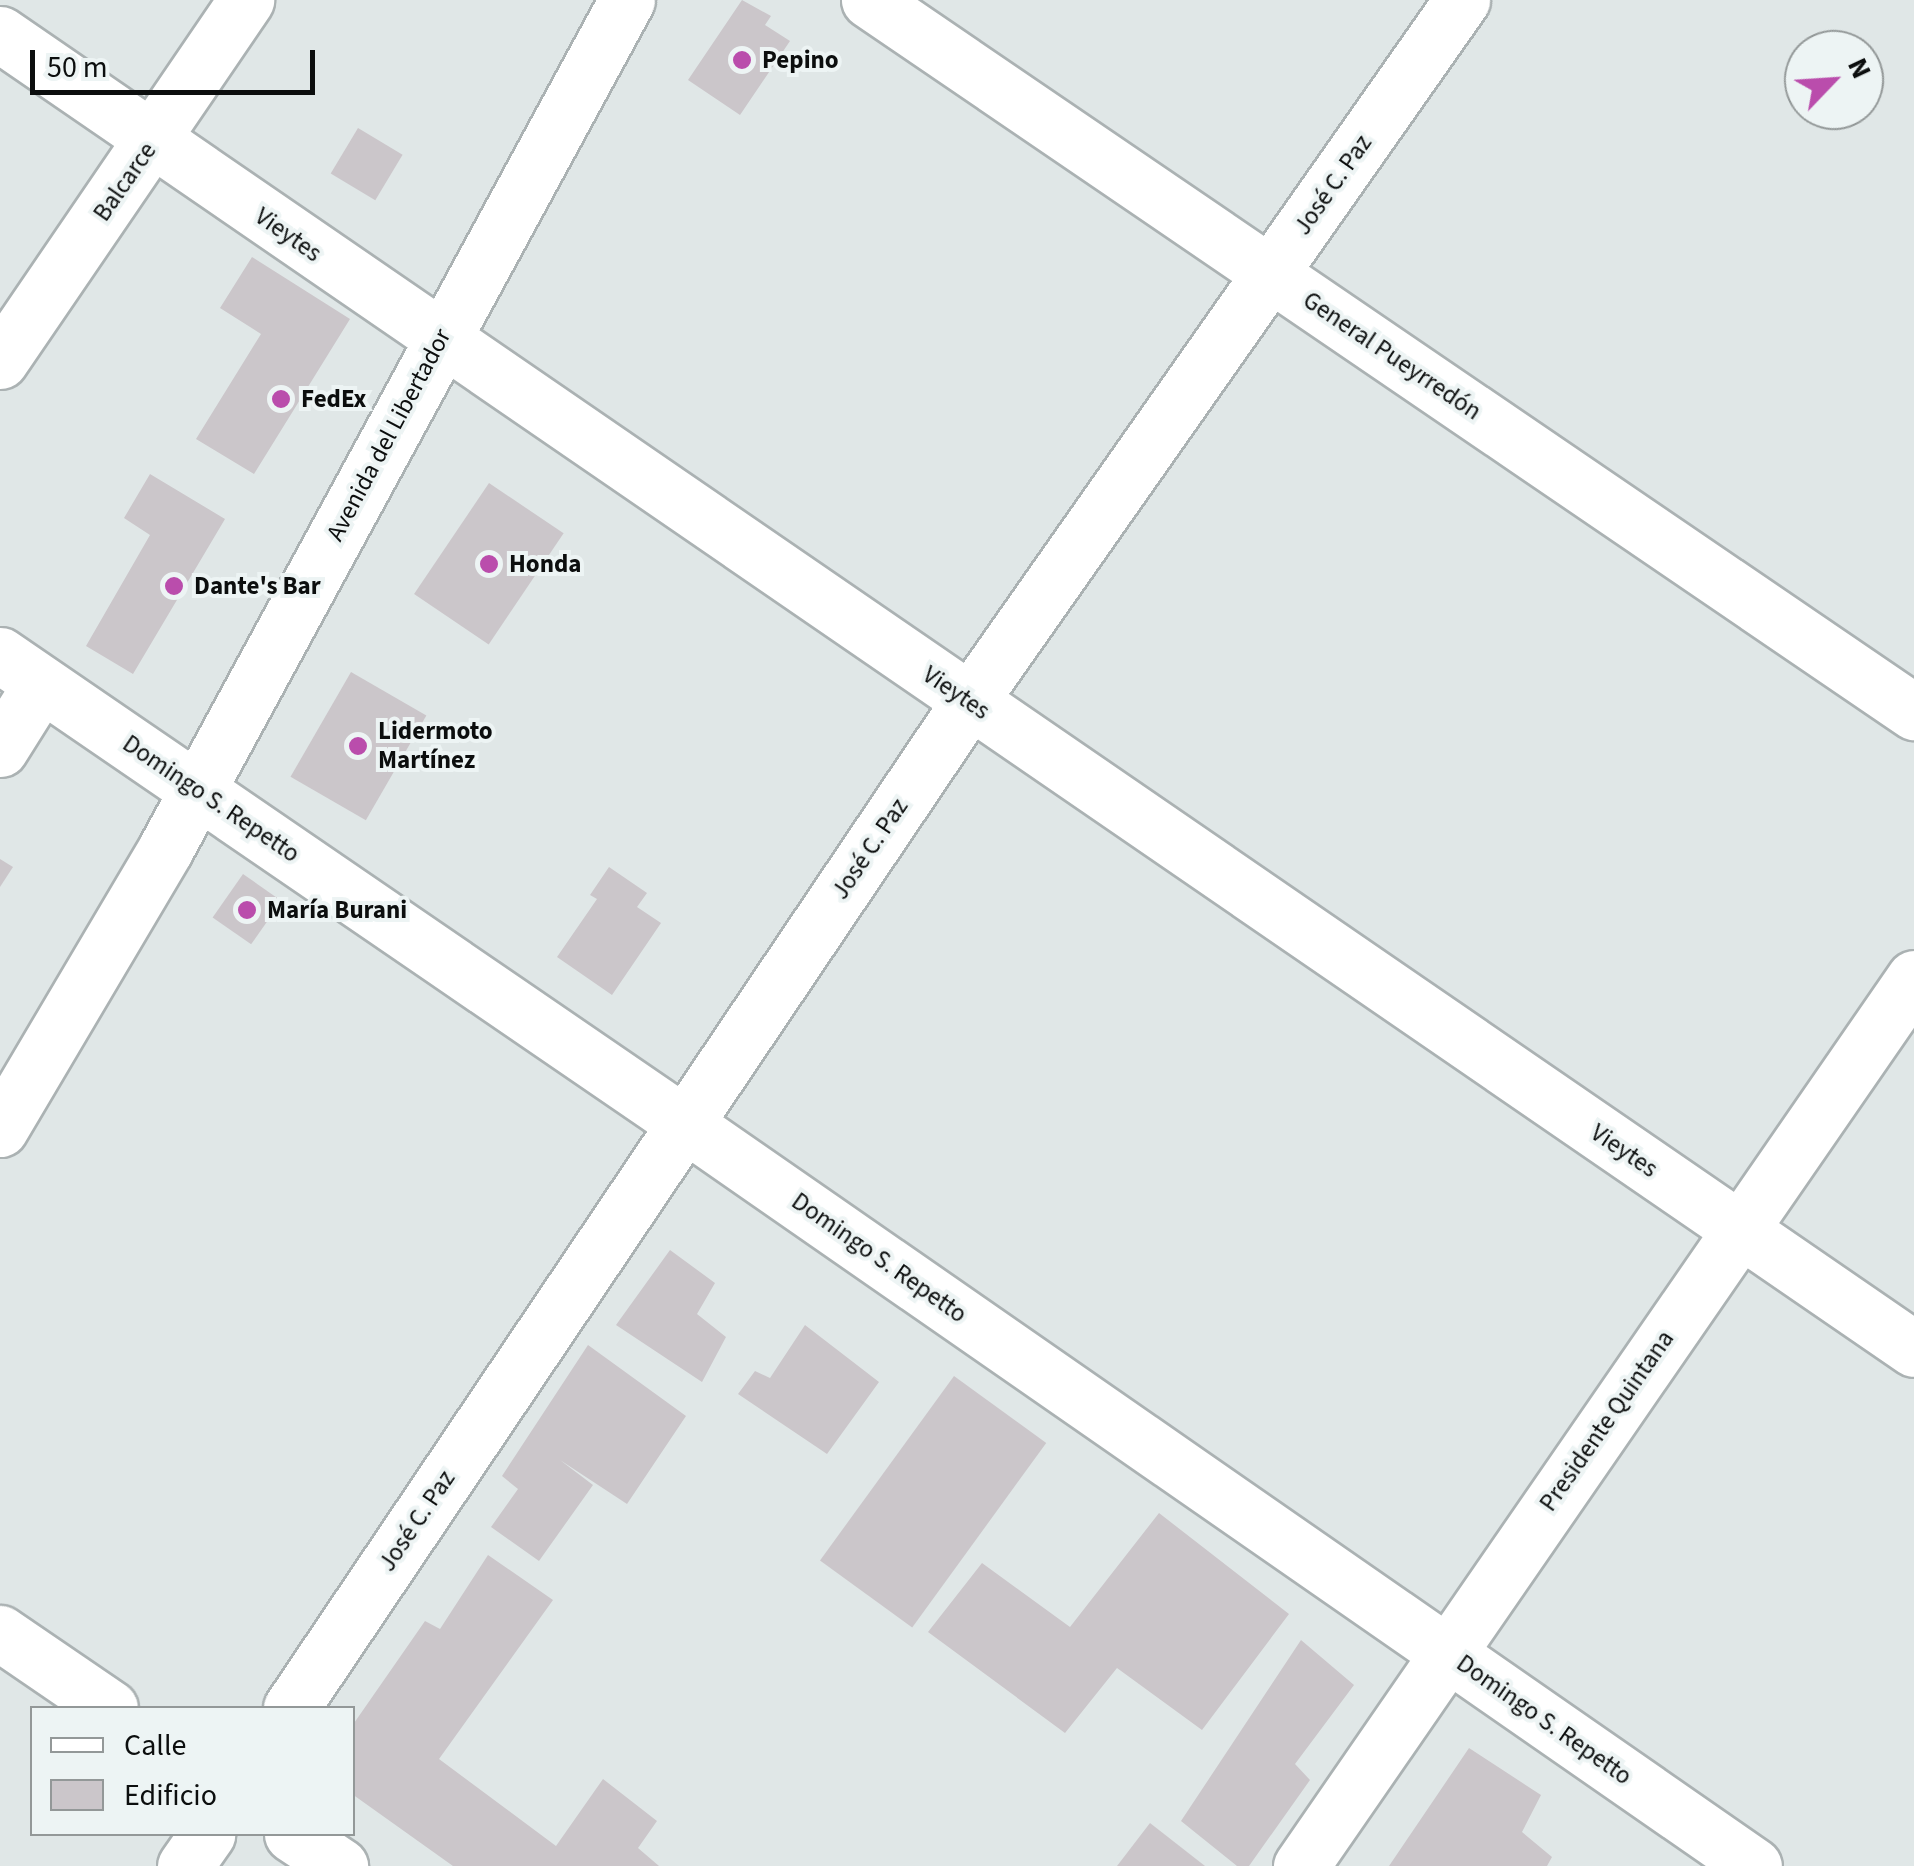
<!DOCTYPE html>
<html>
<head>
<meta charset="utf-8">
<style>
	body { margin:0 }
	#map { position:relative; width:1914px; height:1866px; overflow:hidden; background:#e0e7e7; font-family:"Source Sans 3",sans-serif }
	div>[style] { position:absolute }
	.building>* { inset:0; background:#cbc6ca; transform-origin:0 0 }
	.roads { filter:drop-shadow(2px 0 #abb2b3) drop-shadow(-2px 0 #abb2b3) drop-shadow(0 2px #abb2b3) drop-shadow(0 -2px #abb2b3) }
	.minor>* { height:55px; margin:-27.5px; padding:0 27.5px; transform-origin:27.5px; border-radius:27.5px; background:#fff }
	.major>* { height:55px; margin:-27.5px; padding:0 27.5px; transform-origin:27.5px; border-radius:27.5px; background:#fff }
	.dots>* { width:28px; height:28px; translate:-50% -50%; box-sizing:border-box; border:5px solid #edf4f4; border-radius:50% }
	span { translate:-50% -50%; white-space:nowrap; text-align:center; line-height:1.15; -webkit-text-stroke:8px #edf4f4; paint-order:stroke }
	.poi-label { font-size:25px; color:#0c0e0e; font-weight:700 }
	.left { translate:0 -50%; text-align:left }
	.street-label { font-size:25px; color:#0c0e0e }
	.legend { position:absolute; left:30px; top:1706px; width:325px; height:130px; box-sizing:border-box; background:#edf4f4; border:2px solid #939898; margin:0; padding:12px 18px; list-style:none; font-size:30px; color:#0c0e0e }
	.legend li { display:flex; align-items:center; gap:20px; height:50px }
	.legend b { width:50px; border:2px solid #939898 }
	.north { position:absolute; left:1784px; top:30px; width:100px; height:100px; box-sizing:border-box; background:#edf4f4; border:2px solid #939898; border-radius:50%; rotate:65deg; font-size:28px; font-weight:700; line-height:40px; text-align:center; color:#0c0e0e }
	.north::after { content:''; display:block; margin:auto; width:35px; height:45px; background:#ba4dac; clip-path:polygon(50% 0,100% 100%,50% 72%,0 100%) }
	.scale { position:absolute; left:30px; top:50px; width:285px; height:45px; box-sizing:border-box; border:5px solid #0c0e0e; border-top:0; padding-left:12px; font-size:30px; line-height:35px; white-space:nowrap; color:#0c0e0e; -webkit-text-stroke:8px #edf4f4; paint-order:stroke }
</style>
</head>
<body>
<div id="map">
	<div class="building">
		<i style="clip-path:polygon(742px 0,771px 16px,765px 25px,790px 41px,740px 115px,688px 80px)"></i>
		<i style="left:358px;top:128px;width:52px;height:53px;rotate:31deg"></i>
		<i style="clip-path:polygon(252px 257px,350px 319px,254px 474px,196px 439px,261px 334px,220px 308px)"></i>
		<i style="clip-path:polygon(150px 474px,225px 519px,133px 674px,86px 646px,150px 535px,124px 518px)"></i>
		<i style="left:489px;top:483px;width:90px;height:134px;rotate:34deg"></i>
		<i style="left:351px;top:672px;width:87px;height:121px;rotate:30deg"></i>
		<i style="clip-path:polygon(0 859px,13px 867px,0 887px)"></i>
		<i style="clip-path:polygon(609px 867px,647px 893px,637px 907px,661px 923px,612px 995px,557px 957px,597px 899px,590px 895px)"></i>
		<i style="left:243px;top:874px;width:47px;height:53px;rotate:35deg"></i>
		<i style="clip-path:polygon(670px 1250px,715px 1283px,697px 1314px,726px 1337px,702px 1382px,616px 1325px)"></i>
		<i style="clip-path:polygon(805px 1325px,879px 1382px,827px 1454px,738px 1394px,755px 1371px,770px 1378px)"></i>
		<i style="clip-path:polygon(588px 1345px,686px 1416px,627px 1504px,560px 1460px,593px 1485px,539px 1561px,491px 1527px,518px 1489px,502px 1476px)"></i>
		<i style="left:954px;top:1376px;width:114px;height:228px;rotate:36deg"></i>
		<i style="clip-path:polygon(1159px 1513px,1289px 1614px,1202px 1730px,1117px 1668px,1065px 1733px,928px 1632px,982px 1563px,1070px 1627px)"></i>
		<i style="clip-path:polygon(488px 1555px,553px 1600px,439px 1759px,556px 1846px,603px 1779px,657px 1821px,638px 1848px,659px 1866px,453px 1866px,352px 1794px,352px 1726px,425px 1621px,440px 1629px)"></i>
		<i style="clip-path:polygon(1301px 1640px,1354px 1685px,1295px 1764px,1310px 1780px,1249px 1866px,1237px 1866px,1181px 1821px)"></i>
		<i style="clip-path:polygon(1469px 1748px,1541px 1795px,1522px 1832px,1552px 1857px,1547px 1866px,1389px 1866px)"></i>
		<i style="clip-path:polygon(1150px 1823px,1205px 1866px,1117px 1866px)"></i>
	</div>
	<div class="roads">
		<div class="minor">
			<i style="left:869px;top:0;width:1265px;rotate:34.27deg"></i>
			<i style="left:0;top:34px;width:2322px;rotate:34.49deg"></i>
			<i style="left:0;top:361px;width:437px;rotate:-55.7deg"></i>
			<i style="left:0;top:655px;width:830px;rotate:34.4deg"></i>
			<i style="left:685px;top:1124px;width:1301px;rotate:34.76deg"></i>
			<i style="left:0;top:749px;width:77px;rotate:-57.8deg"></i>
			<i style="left:0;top:1633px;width:133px;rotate:34.3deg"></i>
			<i style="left:291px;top:1708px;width:1213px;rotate:-56.02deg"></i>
			<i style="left:969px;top:702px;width:858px;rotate:-54.92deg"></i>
			<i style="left:292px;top:1834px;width:58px;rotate:33.7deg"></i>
			<i style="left:185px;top:1866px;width:39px;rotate:-55deg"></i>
			<i style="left:1301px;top:1866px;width:1079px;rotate:-55.38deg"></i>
		</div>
		<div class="major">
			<i style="left:0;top:1129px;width:326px;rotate:-59.4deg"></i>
			<i style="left:166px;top:848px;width:965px;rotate:-61.47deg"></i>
		</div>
	</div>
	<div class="dots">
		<i style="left:742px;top:60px;background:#ba4dac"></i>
		<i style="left:281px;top:399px;background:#ba4dac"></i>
		<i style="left:489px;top:564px;background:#ba4dac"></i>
		<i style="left:174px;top:586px;background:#ba4dac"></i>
		<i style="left:358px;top:746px;background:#ba4dac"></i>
		<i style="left:247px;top:910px;background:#ba4dac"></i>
	</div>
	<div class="poi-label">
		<span class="left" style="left:762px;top:60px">Pepino</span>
		<span class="left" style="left:301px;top:399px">FedEx</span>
		<span class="left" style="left:509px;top:564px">Honda</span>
		<span class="left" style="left:194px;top:586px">Dante's Bar</span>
		<span class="left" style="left:378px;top:746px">Lidermoto<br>Martínez</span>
		<span class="left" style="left:267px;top:910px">María Burani</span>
	</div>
	<div class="street-label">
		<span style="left:125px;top:182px;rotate:-55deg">Balcarce</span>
		<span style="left:1333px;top:185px;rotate:-55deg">José C. Paz</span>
		<span style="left:288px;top:235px;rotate:35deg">Vieytes</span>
		<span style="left:1392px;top:356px;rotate:34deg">General Pueyrredón</span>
		<span style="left:389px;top:435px;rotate:-62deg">Avenida del Libertador</span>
		<span style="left:956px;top:693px;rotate:34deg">Vieytes</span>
		<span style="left:211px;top:799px;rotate:34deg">Domingo S. Repetto</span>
		<span style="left:870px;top:849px;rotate:-56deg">José C. Paz</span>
		<span style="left:1624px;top:1151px;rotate:34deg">Vieytes</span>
		<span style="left:879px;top:1258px;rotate:35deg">Domingo S. Repetto</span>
		<span style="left:1607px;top:1421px;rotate:-55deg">Presidente Quintana</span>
		<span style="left:417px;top:1521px;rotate:-56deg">José C. Paz</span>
		<span style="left:1544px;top:1720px;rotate:35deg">Domingo S. Repetto</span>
	</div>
	<ul class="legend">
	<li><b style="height:12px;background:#fff"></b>Calle</li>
	<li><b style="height:28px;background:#cbc6ca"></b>Edificio</li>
	</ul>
	<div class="north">N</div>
	<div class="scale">50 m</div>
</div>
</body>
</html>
